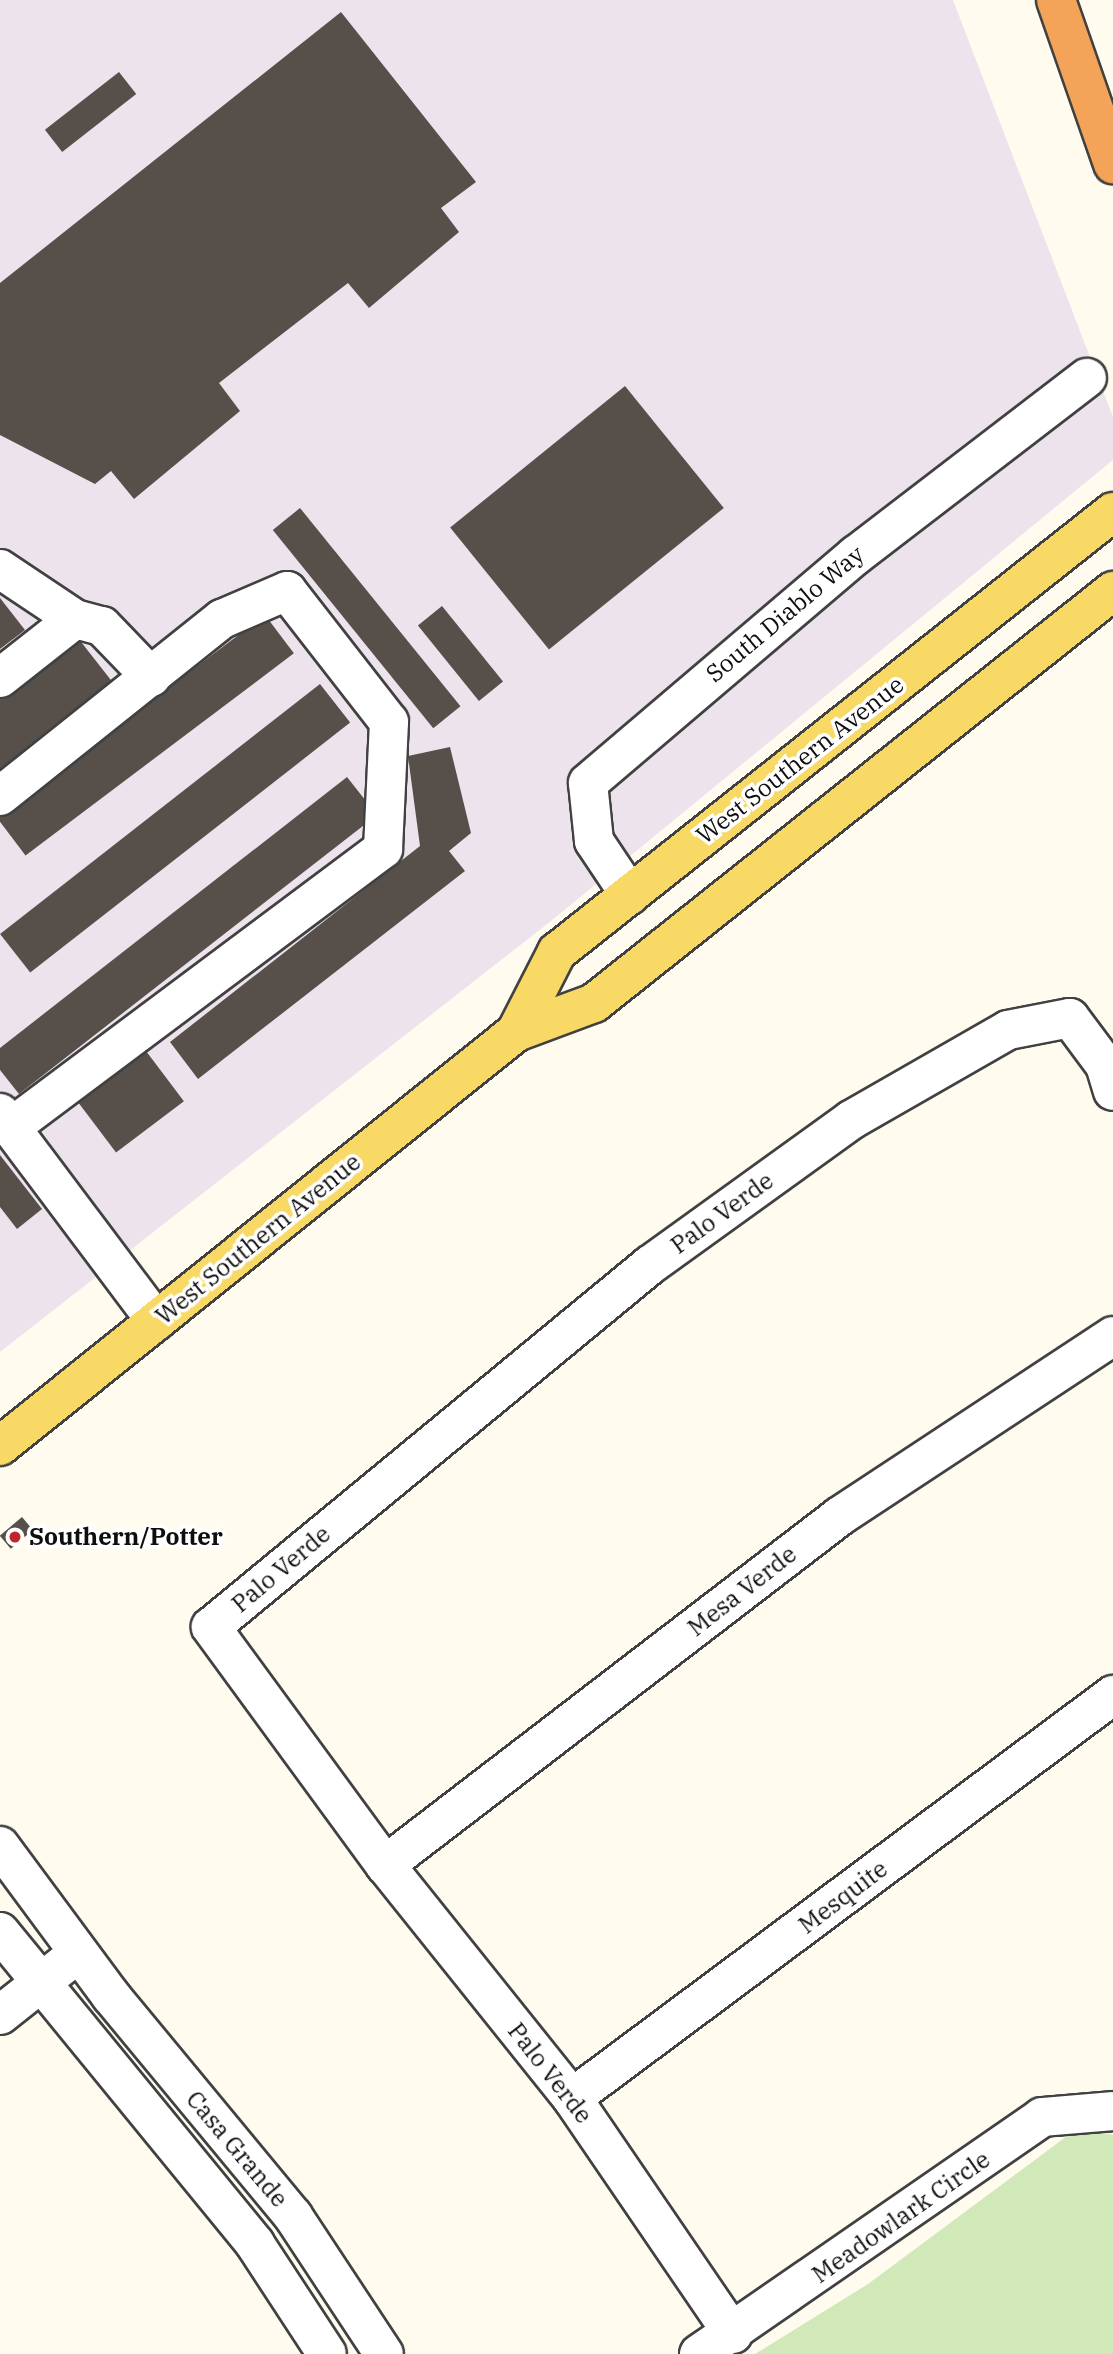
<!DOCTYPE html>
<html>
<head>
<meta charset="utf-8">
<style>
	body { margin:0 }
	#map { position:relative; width:1113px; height:2354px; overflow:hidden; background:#fffcef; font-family:"IBM Plex Serif",serif }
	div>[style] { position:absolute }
	.industrial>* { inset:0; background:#ece3ed }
	.green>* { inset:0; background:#d1e9b9 }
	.building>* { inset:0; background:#57504a; transform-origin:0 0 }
	.roads { filter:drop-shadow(2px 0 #414141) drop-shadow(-2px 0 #414141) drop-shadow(0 2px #414141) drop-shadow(0 -2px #414141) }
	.minor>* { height:38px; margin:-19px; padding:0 19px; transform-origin:19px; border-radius:19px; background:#fff }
	.major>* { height:38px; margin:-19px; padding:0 19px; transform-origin:19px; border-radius:19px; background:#f8d966 }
	.highway>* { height:38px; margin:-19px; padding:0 19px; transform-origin:19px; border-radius:19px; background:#f4a459 }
	.dots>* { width:19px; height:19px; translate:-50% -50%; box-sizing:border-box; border:4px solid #fff; border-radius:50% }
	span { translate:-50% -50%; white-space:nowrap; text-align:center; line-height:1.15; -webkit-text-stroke:7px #fff; paint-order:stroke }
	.street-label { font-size:24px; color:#0e0e0e }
	.poi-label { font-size:24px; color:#0e0e0e; font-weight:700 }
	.left { translate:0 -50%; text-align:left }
</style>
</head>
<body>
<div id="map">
	<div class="industrial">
		<i style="clip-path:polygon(0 0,953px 0,1113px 417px,1113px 460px,551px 921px,0 1352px)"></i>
	</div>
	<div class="green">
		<i style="clip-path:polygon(1090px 2130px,1113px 2135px,1113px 2354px,755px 2354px,868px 2284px,1071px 2133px)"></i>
	</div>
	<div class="building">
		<i style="clip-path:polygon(341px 12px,476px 182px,441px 208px,459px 232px,369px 308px,348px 283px,219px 383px,240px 411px,134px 499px,111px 471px,95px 484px,0 435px,0 283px)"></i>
		<i style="left:119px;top:72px;width:28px;height:94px;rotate:52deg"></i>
		<i style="left:625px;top:386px;width:157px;height:225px;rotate:51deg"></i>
		<i style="left:300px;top:508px;width:255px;height:35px;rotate:51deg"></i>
		<i style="clip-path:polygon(0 598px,25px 630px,0 649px)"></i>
		<i style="left:442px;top:606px;width:97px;height:31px;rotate:51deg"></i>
		<i style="left:265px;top:615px;width:48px;height:336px;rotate:53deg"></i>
		<i style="clip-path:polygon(78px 638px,114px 684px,0 773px,0 699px)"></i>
		<i style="left:320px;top:684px;width:49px;height:406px;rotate:52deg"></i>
		<i style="clip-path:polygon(450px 747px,471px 833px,449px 851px,465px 871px,198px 1079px,170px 1042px,420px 846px,408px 756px)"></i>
		<i style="clip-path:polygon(347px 777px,377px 815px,19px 1094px,0 1070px,0 1048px)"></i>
		<i style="left:146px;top:1051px;width:63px;height:85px;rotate:53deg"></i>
		<i style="clip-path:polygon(0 1155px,42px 1209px,17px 1229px,0 1207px)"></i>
		<i style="left:22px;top:1517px;width:17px;height:29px;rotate:50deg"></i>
	</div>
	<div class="roads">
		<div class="minor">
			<i style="left:0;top:569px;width:90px;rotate:33.7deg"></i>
			<i style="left:0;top:678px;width:95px;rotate:-38.2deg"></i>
			<i style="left:75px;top:619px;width:28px;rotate:15deg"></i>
			<i style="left:102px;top:626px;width:71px;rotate:46.1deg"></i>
			<i style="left:0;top:796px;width:284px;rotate:-38.6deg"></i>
			<i style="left:222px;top:619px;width:71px;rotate:-23.3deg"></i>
			<i style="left:287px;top:591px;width:166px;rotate:52.1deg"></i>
			<i style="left:389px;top:722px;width:127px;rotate:92.7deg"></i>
			<i style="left:383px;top:849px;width:464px;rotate:143.2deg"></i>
			<i style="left:630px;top:895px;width:65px;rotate:-123.7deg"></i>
			<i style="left:594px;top:841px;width:58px;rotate:-95.9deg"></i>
			<i style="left:588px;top:783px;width:352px;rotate:-40.4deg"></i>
			<i style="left:856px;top:555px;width:291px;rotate:-37.5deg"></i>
			<i style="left:0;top:1113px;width:260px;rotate:53.1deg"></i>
			<i style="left:0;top:1846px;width:187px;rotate:53.5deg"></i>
			<i style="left:111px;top:1996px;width:286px;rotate:50.4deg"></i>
			<i style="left:293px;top:2216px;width:165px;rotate:56.6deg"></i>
			<i style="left:385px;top:1865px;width:573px;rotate:-37.49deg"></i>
			<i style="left:840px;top:1516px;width:327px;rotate:-33.4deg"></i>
			<i style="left:0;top:1932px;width:403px;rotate:50.7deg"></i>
			<i style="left:255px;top:2244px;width:131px;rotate:56.8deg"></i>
			<i style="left:0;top:2015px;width:80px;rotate:-38.4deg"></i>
			<i style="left:572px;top:2098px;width:675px;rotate:-36.68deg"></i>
			<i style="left:733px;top:2334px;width:286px;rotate:-124.3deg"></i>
			<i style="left:572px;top:2098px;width:299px;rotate:-128.7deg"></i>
			<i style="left:385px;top:1865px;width:295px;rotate:-126.2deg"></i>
			<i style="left:211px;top:1627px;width:569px;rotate:-39.51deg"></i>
			<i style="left:650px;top:1265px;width:248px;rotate:-35.8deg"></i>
			<i style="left:851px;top:1120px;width:181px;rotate:-29.8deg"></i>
			<i style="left:1008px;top:1030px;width:63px;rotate:-11deg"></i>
			<i style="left:1070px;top:1018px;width:59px;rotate:53.3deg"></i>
			<i style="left:1105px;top:1065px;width:27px;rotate:73deg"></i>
			<i style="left:699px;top:2354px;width:417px;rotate:-34.6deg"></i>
			<i style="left:1042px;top:2117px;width:71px;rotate:-4.8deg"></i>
		</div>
		<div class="major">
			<i style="left:516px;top:1032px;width:90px;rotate:-62.9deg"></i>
			<i style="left:557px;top:952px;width:709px;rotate:-38.36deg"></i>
			<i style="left:0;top:1446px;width:662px;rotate:-38.74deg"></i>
			<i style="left:516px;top:1032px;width:83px;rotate:-20.4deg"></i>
			<i style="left:594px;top:1003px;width:663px;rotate:-38.44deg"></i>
		</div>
		<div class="highway">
			<i style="left:1056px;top:0;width:174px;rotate:70.8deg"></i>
		</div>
	</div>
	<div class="dots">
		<i style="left:15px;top:1537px;background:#be2629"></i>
	</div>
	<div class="street-label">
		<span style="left:785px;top:614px;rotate:-40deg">South Diablo Way</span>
		<span style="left:800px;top:760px;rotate:-38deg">West Southern Avenue</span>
		<span style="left:722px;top:1213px;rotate:-36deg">Palo Verde</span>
		<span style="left:258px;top:1239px;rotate:-39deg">West Southern Avenue</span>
		<span style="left:281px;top:1569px;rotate:-40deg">Palo Verde</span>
		<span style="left:742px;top:1591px;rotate:-38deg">Mesa Verde</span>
		<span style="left:843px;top:1897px;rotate:-37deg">Mesquite</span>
		<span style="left:550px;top:2073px;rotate:52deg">Palo Verde</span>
		<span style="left:237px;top:2149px;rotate:50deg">Casa Grande</span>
		<span style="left:901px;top:2217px;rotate:-35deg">Meadowlark Circle</span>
	</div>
	<div class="poi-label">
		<span class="left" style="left:29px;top:1537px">Southern/Potter</span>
	</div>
</div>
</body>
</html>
